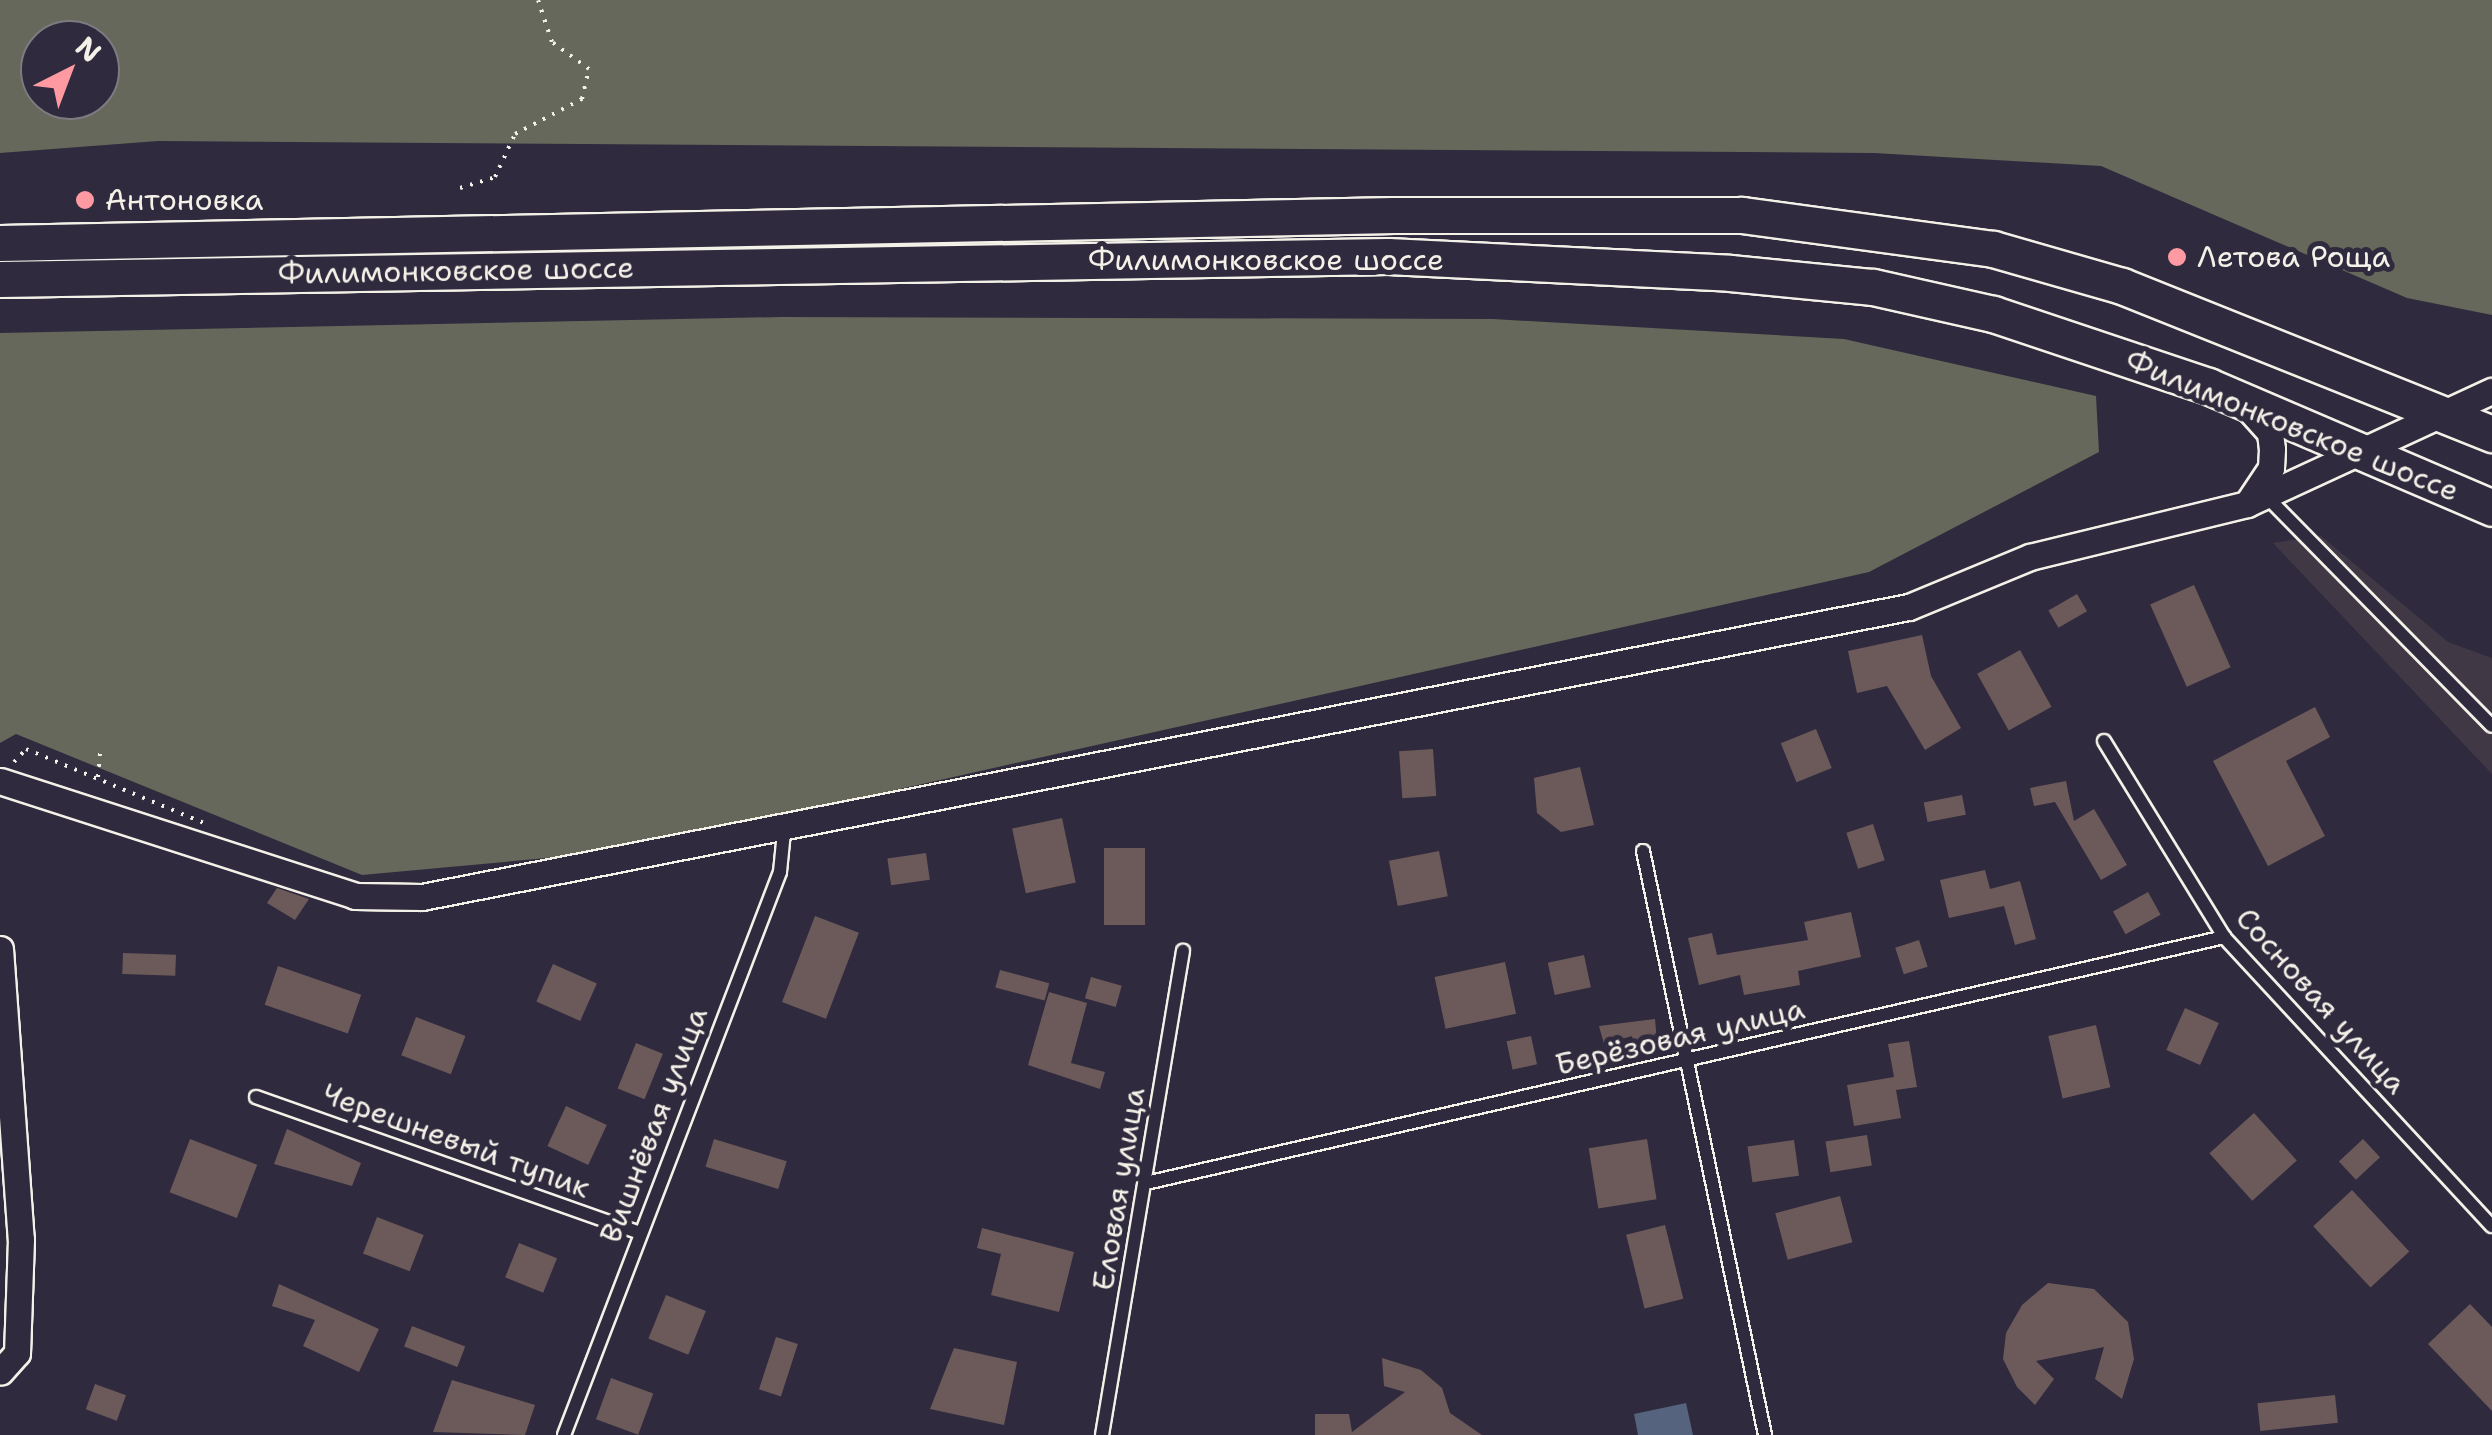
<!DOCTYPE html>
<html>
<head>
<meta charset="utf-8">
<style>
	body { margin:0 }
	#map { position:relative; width:2492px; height:1435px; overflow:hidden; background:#2f2a3d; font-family:"Shantell Sans",sans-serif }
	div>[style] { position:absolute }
	.built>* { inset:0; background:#413846 }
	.green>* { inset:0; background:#65685a }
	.water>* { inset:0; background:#55637e }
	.building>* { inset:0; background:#6c5a5a; transform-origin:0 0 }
	.path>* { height:4px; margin-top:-2px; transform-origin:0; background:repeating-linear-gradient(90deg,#f4f1e8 0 2.5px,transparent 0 10.5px) }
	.roads { filter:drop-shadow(2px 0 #f4f1e8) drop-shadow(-2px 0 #f4f1e8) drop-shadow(0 2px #f4f1e8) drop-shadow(0 -2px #f4f1e8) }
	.service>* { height:12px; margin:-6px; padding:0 6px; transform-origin:6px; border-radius:6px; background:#2f2a3d }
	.minor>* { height:25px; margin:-12.5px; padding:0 12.5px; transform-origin:12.5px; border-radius:12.5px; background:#2f2a3d }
	.secondary>* { height:35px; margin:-17.5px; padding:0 17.5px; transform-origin:17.5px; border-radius:17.5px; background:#2f2a3d }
	.dots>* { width:28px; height:28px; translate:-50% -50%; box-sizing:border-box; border:5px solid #2f2a3d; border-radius:50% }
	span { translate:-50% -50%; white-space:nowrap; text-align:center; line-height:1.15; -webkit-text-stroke:10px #2f2a3d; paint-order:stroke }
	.poi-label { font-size:30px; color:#f4f1e8 }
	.left { translate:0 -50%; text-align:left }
	.street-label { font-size:30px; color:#f4f1e8 }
	.north { position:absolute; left:20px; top:20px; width:100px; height:100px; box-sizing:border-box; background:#2f2a3d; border:2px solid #7e7a81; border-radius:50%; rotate:42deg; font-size:28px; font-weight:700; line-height:40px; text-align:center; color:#f4f1e8 }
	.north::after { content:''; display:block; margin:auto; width:35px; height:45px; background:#ff9aa2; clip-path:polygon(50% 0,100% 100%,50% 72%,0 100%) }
</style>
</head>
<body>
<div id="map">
	<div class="built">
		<i style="clip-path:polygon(2321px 536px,2448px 642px,2492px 658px,2492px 774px,2273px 543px)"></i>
	</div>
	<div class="green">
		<i style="clip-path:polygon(evenodd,0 0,2492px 0,2492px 315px,2407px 298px,2101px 166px,1874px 153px,158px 141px,0 153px,0 0,40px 40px,100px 40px,100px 100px,40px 100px,40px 40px)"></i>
		<i style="clip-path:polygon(781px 317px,1493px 319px,1844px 339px,2096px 396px,2099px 452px,1869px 572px,623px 851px,362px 875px,16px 734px,0 743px,0 333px)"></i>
	</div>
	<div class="water">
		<i style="clip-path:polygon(1686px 1403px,1693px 1435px,1638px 1435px,1634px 1414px)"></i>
	</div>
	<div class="building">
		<i style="left:2194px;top:585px;width:90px;height:48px;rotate:66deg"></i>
		<i style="left:2077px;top:594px;width:20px;height:33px;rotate:60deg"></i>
		<i style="clip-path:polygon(1922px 635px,1931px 676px,1961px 728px,1925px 750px,1887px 686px,1857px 693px,1848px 651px)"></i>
		<i style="left:2020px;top:650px;width:65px;height:49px;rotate:61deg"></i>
		<i style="clip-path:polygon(2315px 707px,2330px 737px,2286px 761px,2325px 836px,2268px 866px,2213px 761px)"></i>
		<i style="left:1816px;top:729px;width:42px;height:38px;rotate:68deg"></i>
		<i style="left:1433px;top:749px;width:47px;height:34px;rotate:86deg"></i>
		<i style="clip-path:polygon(1580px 767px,1594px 825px,1561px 832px,1537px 813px,1534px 778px)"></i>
		<i style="clip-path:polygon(2066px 781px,2074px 821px,2094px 809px,2127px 865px,2101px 880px,2055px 802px,2034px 806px,2030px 788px)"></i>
		<i style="left:1962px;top:795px;width:20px;height:39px;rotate:79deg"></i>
		<i style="left:1062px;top:818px;width:66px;height:51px;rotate:78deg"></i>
		<i style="left:1873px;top:824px;width:38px;height:28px;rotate:72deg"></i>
		<i style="left:1104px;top:848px;width:41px;height:77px"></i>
		<i style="left:1439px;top:851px;width:46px;height:51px;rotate:79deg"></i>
		<i style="left:926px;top:853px;width:27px;height:39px;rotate:82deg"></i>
		<i style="clip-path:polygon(1985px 870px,1990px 889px,2020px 881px,2036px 939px,2015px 945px,2004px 906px,1949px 918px,1940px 880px)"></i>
		<i style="clip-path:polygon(277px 888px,309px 899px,295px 920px,267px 903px)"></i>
		<i style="left:2148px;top:892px;width:26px;height:40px;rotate:61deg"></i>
		<i style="clip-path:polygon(1851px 912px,1861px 957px,1798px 971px,1800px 985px,1744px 995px,1740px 975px,1699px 985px,1688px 938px,1712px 933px,1717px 955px,1808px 940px,1804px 922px)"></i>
		<i style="left:815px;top:916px;width:47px;height:92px;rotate:21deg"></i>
		<i style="left:1919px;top:940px;width:28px;height:25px;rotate:72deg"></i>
		<i style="left:123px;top:953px;width:53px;height:21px;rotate:2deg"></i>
		<i style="left:1584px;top:955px;width:33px;height:37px;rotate:78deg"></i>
		<i style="left:1505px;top:962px;width:53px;height:72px;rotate:78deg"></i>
		<i style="left:553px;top:964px;width:48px;height:41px;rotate:24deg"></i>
		<i style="left:278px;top:966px;width:88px;height:41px;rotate:19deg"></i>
		<i style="left:1000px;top:970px;width:51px;height:18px;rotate:15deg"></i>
		<i style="left:1091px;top:977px;width:32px;height:22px;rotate:16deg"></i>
		<i style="clip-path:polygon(1049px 992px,1087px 1003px,1068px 1074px,1071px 1063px,1105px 1072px,1100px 1089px,1028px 1065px)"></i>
		<i style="left:2185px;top:1008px;width:37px;height:46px;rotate:24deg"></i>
		<i style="left:416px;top:1017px;width:53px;height:41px;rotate:21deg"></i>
		<i style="clip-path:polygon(1655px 1019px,1657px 1042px,1633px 1046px,1632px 1036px,1604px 1044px,1599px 1026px)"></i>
		<i style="left:2096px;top:1025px;width:64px;height:49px;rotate:77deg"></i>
		<i style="left:1531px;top:1036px;width:29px;height:25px;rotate:78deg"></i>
		<i style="clip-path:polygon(1909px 1041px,1917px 1087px,1896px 1090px,1901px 1118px,1854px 1126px,1847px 1085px,1894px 1077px,1888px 1044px)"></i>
		<i style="left:636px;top:1043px;width:29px;height:49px;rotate:22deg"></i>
		<i style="left:566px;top:1106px;width:45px;height:44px;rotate:25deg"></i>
		<i style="left:2254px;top:1113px;width:64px;height:60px;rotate:48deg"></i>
		<i style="clip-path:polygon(287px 1129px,361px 1163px,352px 1186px,274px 1164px)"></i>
		<i style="left:1867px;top:1135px;width:31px;height:42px;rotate:81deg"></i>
		<i style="left:190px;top:1139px;width:72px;height:57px;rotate:21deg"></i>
		<i style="left:714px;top:1139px;width:76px;height:29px;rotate:17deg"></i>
		<i style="left:1647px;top:1139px;width:61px;height:59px;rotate:81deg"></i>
		<i style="left:2363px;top:1139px;width:25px;height:33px;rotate:47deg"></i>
		<i style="left:1794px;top:1140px;width:36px;height:47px;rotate:82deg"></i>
		<i style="left:2352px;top:1190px;width:84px;height:53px;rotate:47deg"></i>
		<i style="left:1840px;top:1196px;width:48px;height:67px;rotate:75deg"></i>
		<i style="left:377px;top:1217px;width:50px;height:39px;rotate:21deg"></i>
		<i style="left:1665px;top:1225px;width:76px;height:40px;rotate:76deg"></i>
		<i style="clip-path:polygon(982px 1228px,1074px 1252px,1059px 1312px,991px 1295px,1001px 1254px,977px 1248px)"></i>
		<i style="left:519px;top:1243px;width:41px;height:37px;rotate:22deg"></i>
		<i style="clip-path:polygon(2048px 1283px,2094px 1289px,2128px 1322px,2134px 1359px,2122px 1399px,2095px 1379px,2104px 1347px,2036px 1361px,2054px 1379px,2035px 1405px,2017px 1387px,2003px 1359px,2006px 1333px,2022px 1305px)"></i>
		<i style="clip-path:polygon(279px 1284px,379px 1329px,359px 1372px,303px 1346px,315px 1320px,272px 1306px)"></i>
		<i style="left:666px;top:1295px;width:43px;height:47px;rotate:22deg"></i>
		<i style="clip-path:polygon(2470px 1304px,2492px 1327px,2492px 1411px,2428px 1344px)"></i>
		<i style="left:412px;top:1326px;width:57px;height:22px;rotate:21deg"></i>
		<i style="left:776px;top:1337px;width:23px;height:55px;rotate:18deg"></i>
		<i style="clip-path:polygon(954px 1348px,1017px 1362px,1004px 1425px,930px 1409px)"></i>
		<i style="clip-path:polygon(1382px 1358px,1421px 1370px,1442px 1388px,1450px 1413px,1482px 1435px,1315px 1435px,1315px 1414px,1349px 1414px,1352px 1432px,1405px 1392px,1384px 1386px)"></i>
		<i style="left:611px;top:1378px;width:45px;height:44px;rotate:20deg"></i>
		<i style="clip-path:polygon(452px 1380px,535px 1405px,525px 1435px,433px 1432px)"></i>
		<i style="left:95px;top:1384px;width:33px;height:27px;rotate:20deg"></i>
		<i style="left:2335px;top:1395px;width:28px;height:78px;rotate:84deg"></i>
	</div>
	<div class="path">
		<i style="left:460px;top:188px;width:37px;rotate:-17deg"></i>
		<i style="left:495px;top:177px;width:47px;rotate:-65.1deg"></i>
		<i style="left:515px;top:134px;width:76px;rotate:-27.6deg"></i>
		<i style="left:582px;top:99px;width:31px;rotate:-77deg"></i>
		<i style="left:589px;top:69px;width:46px;rotate:-143.9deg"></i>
		<i style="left:552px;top:42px;width:44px;rotate:-108.4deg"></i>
		<i style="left:14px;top:762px;width:18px;rotate:-47deg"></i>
		<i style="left:26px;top:749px;width:195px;rotate:22.6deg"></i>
		<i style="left:98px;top:777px;width:24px;rotate:-85deg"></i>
	</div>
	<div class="roads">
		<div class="service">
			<i style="left:2266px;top:496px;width:322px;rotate:45.5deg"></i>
			<i style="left:2104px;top:741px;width:230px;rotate:58.5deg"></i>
			<i style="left:2224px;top:937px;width:394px;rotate:47.2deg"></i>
			<i style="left:1643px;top:851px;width:597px;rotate:78.2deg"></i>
			<i style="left:256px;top:1097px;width:405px;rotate:19.5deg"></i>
			<i style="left:1146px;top:1183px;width:1106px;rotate:-12.85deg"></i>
			<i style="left:564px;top:1435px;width:603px;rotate:-69.01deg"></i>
			<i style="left:780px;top:872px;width:40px;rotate:-84.3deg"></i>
			<i style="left:1102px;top:1435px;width:491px;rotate:-80.5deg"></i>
		</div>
		<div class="minor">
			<i style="left:2246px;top:406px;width:36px;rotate:48deg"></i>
			<i style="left:2270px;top:433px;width:16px;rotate:83deg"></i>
			<i style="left:2272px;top:449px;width:19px;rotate:93deg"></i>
			<i style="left:2271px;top:468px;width:43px;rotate:123.7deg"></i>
			<i style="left:0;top:781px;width:373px;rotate:17.9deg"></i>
			<i style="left:355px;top:896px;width:67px;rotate:0.9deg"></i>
			<i style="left:422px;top:897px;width:1515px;rotate:-11.04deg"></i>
			<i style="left:1909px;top:607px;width:131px;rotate:-22.5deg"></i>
			<i style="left:2030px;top:557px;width:223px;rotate:-13.7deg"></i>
			<i style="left:2247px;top:504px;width:270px;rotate:-24.8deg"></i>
			<i style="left:0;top:949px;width:291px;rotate:85.9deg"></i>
			<i style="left:21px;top:1239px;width:114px;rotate:92deg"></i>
			<i style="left:17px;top:1353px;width:25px;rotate:132deg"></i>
		</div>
		<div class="secondary">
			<i style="left:0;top:243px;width:1394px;rotate:-1.15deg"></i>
			<i style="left:1394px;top:215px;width:348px"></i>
			<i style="left:1742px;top:215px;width:253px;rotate:7.7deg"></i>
			<i style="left:1993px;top:249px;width:134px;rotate:16deg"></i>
			<i style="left:2122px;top:286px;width:399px;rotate:21.8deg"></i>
			<i style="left:0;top:279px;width:1388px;rotate:-0.95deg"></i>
			<i style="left:1388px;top:256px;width:342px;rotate:2.8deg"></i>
			<i style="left:1730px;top:273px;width:144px;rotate:5.6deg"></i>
			<i style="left:1873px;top:287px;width:123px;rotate:12.7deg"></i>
			<i style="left:1993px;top:314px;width:227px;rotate:18.5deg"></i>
			<i style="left:2208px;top:386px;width:309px;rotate:23.2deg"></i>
		</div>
	</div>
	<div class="dots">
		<i style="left:85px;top:200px;background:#ff9aa2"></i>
		<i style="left:2177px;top:257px;background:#ff9aa2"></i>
	</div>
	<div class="poi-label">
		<span class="left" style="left:105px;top:200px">Антоновка</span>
		<span class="left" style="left:2197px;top:257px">Летова Роща</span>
	</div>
	<div class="street-label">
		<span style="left:1266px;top:260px">Филимонковское шоссе</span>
		<span style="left:456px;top:271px;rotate:-1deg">Филимонковское шоссе</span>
		<span style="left:2292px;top:426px;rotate:22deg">Филимонковское шоссе</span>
		<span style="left:2321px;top:1001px;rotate:48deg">Сосновая улица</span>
		<span style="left:1680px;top:1037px;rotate:-13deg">Берёзовая улица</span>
		<span style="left:654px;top:1125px;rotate:-69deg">Вишнёвая улица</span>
		<span style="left:456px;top:1141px;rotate:20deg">Черешневый тупик</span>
		<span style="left:1119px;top:1189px;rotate:-81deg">Еловая улица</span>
	</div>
	<div class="north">N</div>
</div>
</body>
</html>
